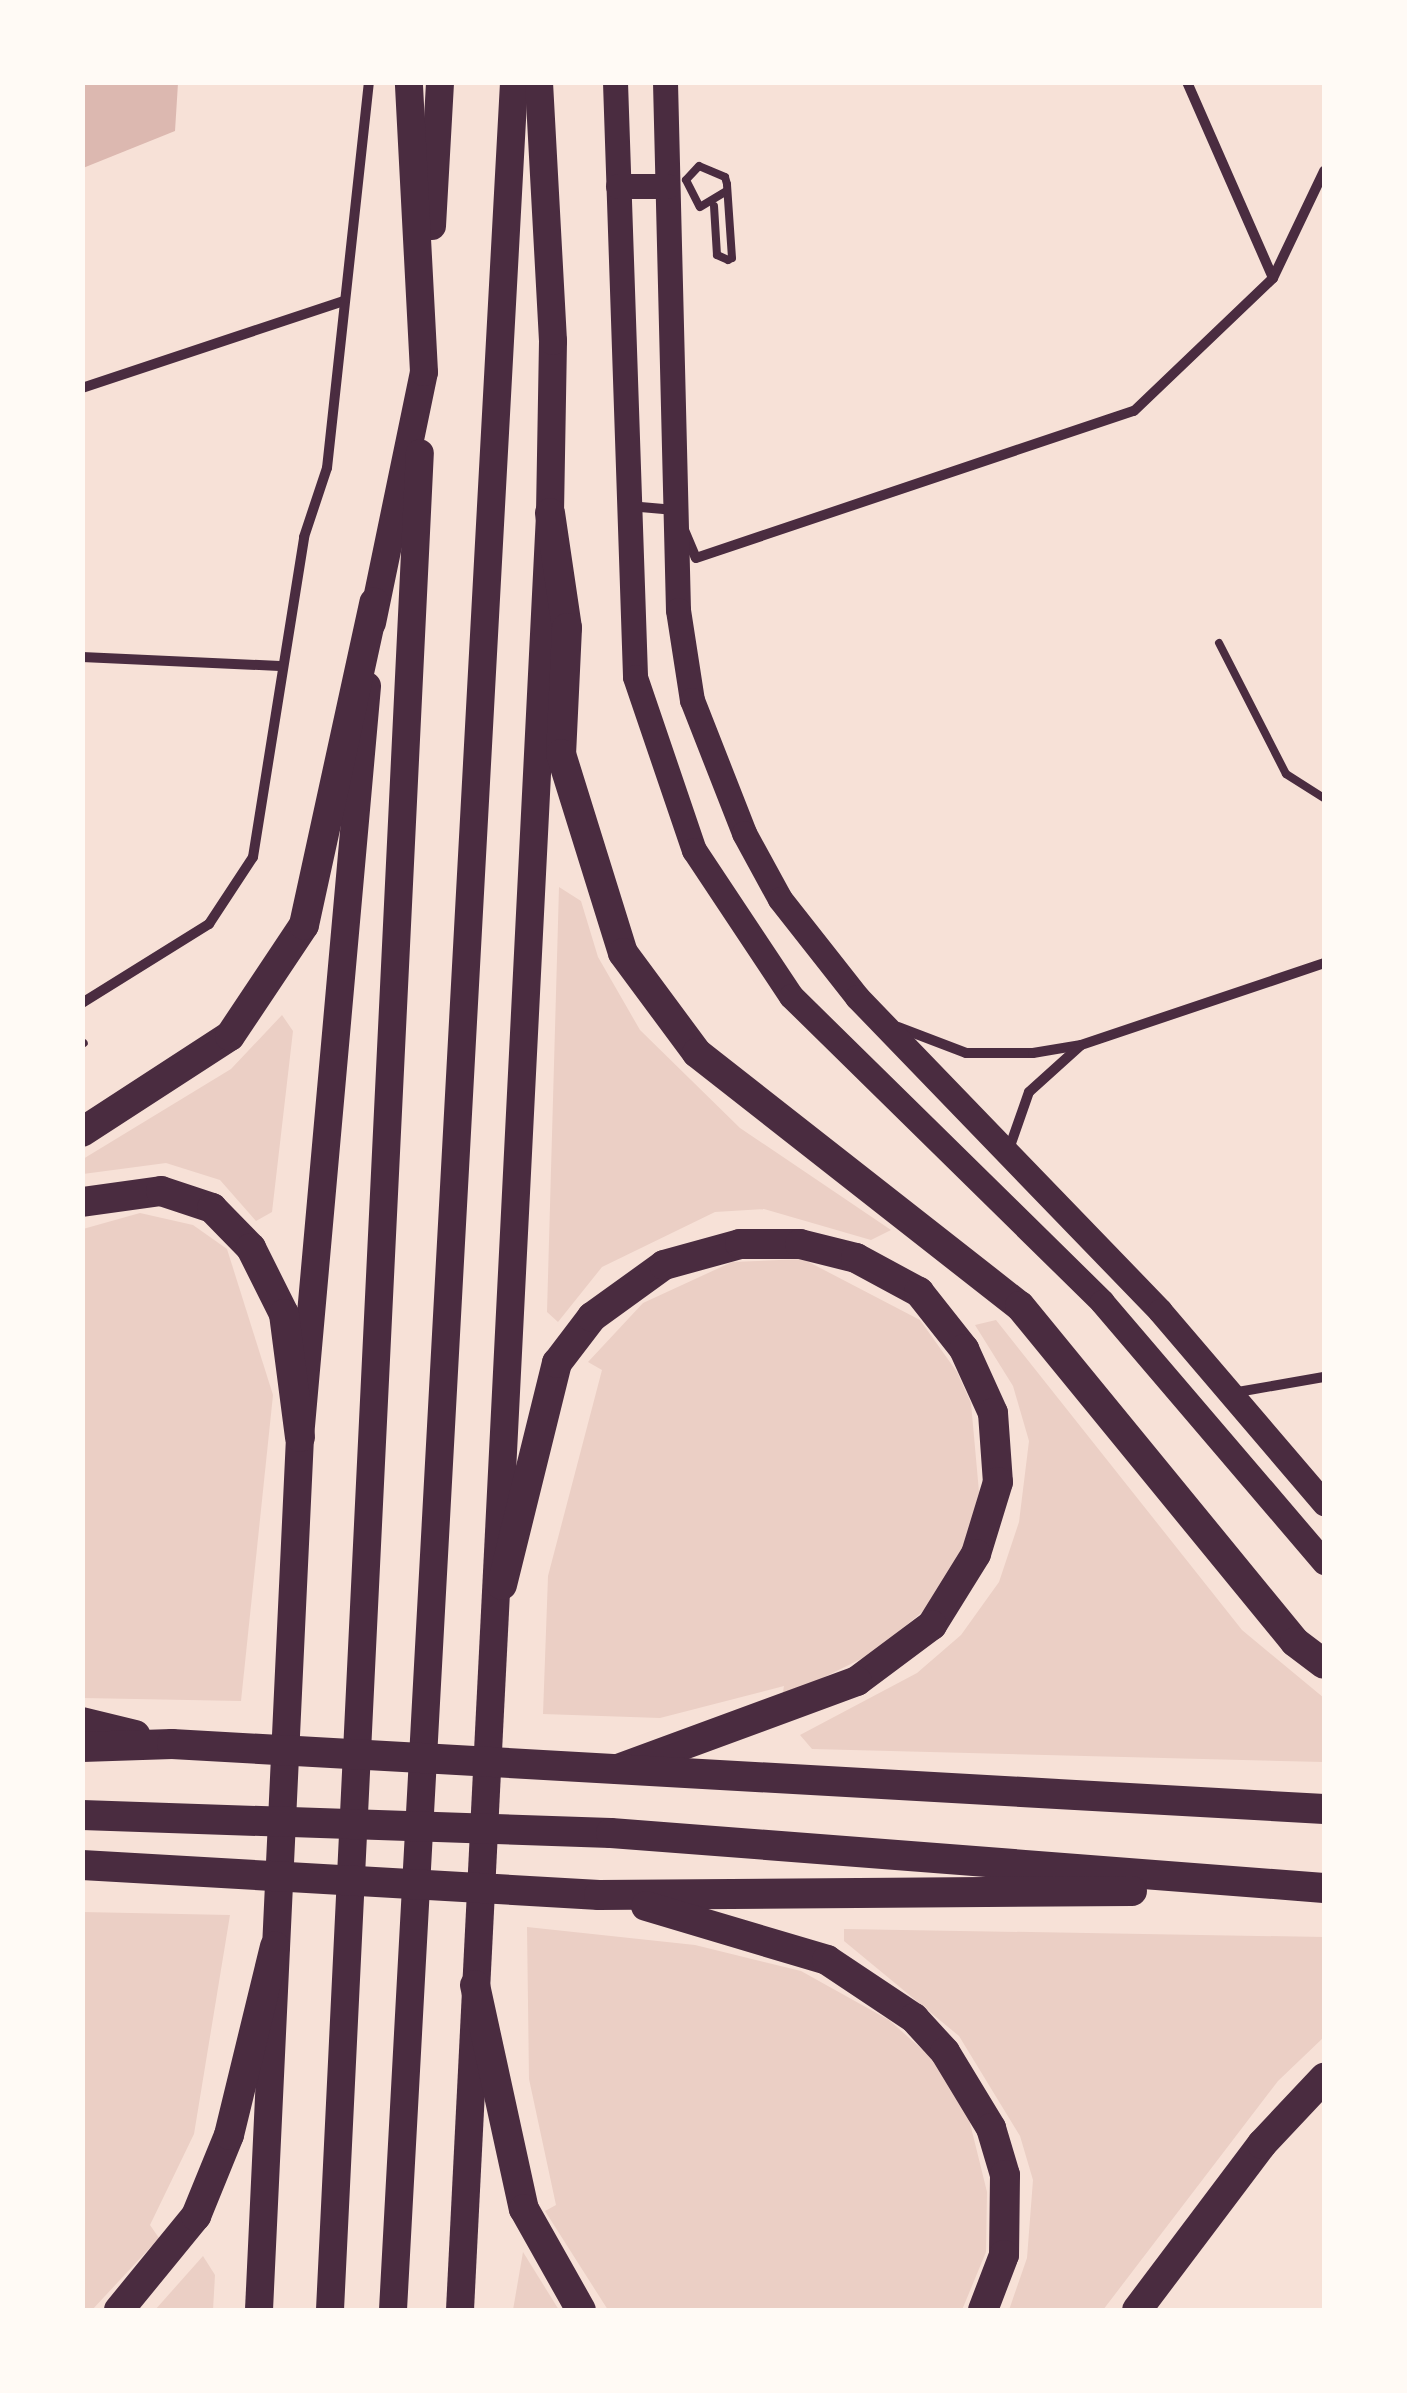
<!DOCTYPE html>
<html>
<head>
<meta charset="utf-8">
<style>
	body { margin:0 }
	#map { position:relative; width:1407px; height:2393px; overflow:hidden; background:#f7e1d7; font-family:Mulish,sans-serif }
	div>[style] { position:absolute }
	.green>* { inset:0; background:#ebcfc5 }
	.water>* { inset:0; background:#dcb8b0 }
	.service>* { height:8px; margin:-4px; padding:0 4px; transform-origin:4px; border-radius:4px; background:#4a2c40 }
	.minor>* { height:10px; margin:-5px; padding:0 5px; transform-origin:5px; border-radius:5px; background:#4a2c40 }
	.primary>* { height:25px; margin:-12.5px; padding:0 12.5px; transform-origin:12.5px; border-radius:12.5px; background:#4a2c40 }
	.trunk>* { height:28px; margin:-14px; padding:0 14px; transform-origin:14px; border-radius:14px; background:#4a2c40 }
	.motorway>* { height:30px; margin:-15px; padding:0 15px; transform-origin:15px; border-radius:15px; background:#4a2c40 }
	span { translate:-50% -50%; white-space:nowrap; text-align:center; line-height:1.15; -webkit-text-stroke:8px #fffaf5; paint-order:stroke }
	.frame { position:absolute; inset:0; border:85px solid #fffaf5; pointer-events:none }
</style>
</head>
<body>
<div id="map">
	<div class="green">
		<i style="clip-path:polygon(559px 887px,581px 901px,598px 957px,640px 1030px,740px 1128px,891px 1230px,871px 1240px,764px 1209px,715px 1212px,602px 1267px,558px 1322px,547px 1312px)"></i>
		<i style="clip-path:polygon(282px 1015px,293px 1031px,272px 1212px,256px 1221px,220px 1180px,166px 1163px,83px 1174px,83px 1159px,231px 1069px)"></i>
		<i style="clip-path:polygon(140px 1213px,193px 1225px,227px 1249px,273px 1395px,241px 1701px,83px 1698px,83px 1229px)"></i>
		<i style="clip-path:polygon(803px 1259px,920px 1320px,957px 1372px,971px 1403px,979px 1492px,963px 1554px,933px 1603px,873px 1653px,782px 1698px,784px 1686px,660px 1718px,543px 1714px,548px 1576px,602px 1370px,588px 1362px,643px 1303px,732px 1262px)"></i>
		<i style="clip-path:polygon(996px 1320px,1242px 1630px,1324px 1698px,1324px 1762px,812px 1749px,800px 1735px,917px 1673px,961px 1635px,999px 1582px,1019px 1522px,1029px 1441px,1013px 1386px,975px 1325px)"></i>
		<i style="clip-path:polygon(82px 1912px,230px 1915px,194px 2134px,150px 2225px,159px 2238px,92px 2310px,82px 2310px)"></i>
		<i style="clip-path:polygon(527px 1927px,695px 1945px,801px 1971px,889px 2020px,934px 2060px,969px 2119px,987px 2192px,986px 2252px,962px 2310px,608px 2310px,545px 2211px,556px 2205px,529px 2079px)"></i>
		<i style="clip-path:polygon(844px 1929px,1324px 1937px,1324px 2037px,1278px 2081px,1103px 2310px,1009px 2310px,1027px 2258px,1033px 2180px,1020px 2136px,959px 2036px,844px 1941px)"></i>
		<i style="clip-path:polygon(523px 2252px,559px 2310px,513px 2310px)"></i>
		<i style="clip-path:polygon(203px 2256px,215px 2275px,213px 2310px,155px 2310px)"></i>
	</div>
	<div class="water">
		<i style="clip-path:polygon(83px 82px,178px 83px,175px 131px,83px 168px)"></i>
	</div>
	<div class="service">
		<i style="left:714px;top:206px;width:49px;rotate:86.5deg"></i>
		<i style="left:717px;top:255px;width:12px;rotate:24deg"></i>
		<i style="left:728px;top:260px;width:4px;rotate:-27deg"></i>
		<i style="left:732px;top:258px;width:74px;rotate:-93.9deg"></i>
		<i style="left:727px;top:184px;width:7px;rotate:-106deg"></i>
		<i style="left:725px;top:177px;width:28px;rotate:-157deg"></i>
		<i style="left:699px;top:166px;width:19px;rotate:133deg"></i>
		<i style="left:686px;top:180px;width:30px;rotate:63deg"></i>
		<i style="left:700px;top:207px;width:31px;rotate:-31deg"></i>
		<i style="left:1219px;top:643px;width:147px;rotate:62.9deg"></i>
		<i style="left:1286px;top:774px;width:45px;rotate:32.3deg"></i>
		<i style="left:82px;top:1044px;width:2px;rotate:-27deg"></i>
	</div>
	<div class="minor">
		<i style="left:1187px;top:82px;width:214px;rotate:66.3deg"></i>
		<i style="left:82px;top:388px;width:275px;rotate:-18.4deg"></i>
		<i style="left:629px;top:506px;width:46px;rotate:5deg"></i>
		<i style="left:684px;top:530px;width:30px;rotate:67deg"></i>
		<i style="left:696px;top:558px;width:462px;rotate:-18.6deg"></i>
		<i style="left:1134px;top:411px;width:192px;rotate:-43.7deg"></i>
		<i style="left:1273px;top:278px;width:119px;rotate:-64.5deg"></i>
		<i style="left:82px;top:657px;width:198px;rotate:2.6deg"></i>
		<i style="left:82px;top:1003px;width:150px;rotate:-31.9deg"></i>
		<i style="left:209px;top:924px;width:80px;rotate:-56.7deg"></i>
		<i style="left:253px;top:857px;width:324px;rotate:-80.9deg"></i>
		<i style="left:304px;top:537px;width:73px;rotate:-71.6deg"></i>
		<i style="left:327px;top:468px;width:388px;rotate:-83.8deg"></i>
		<i style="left:898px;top:1027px;width:73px;rotate:20.9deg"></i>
		<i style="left:966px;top:1053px;width:67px"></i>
		<i style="left:1033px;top:1053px;width:49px;rotate:-9.5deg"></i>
		<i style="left:1081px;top:1045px;width:256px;rotate:-18.6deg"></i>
		<i style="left:1009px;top:1149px;width:60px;rotate:-70.7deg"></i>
		<i style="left:1029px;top:1092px;width:69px;rotate:-42deg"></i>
		<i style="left:1232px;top:1393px;width:93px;rotate:-9.9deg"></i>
	</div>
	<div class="primary">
		<i style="left:615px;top:82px;width:595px;rotate:88.07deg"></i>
		<i style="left:635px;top:677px;width:183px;rotate:71.2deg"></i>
		<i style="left:694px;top:850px;width:175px;rotate:56.4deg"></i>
		<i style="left:791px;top:996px;width:436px;rotate:44.5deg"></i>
		<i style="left:1102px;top:1302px;width:342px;rotate:49.5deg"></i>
		<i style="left:665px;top:82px;width:528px;rotate:88.59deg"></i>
		<i style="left:678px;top:610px;width:91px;rotate:81.2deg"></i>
		<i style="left:692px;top:700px;width:143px;rotate:68.6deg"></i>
		<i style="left:744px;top:833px;width:75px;rotate:61.4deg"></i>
		<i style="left:780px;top:899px;width:125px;rotate:51.8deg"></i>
		<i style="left:857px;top:997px;width:436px;rotate:46deg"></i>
		<i style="left:1160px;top:1311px;width:253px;rotate:49.5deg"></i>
		<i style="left:618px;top:186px;width:49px"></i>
	</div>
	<div class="trunk">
		<i style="left:432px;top:226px;width:144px;rotate:-86.8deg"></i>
		<i style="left:372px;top:623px;width:256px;rotate:-78.3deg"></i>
		<i style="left:424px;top:372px;width:290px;rotate:-93deg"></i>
		<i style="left:259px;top:2310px;width:874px;rotate:-87.31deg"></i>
		<i style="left:300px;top:1437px;width:754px;rotate:-84.9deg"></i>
		<i style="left:330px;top:2310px;width:1859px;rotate:-87.23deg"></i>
		<i style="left:393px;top:2310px;width:2231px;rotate:-86.89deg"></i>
		<i style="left:460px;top:2310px;width:1799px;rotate:-87.13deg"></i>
		<i style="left:550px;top:513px;width:172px;rotate:-89deg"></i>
		<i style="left:553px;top:341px;width:259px;rotate:-93.1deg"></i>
	</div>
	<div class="motorway">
		<i style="left:550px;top:513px;width:116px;rotate:81.6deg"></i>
		<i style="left:567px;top:628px;width:126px;rotate:92.7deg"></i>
		<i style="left:561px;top:754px;width:208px;rotate:72.7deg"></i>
		<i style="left:623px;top:953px;width:124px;rotate:53.5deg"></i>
		<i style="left:697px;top:1053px;width:410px;rotate:38.1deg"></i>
		<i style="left:1020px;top:1306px;width:434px;rotate:50.7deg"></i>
		<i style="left:1295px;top:1642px;width:36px;rotate:37deg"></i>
		<i style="left:82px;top:1132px;width:176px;rotate:-33deg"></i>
		<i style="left:230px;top:1036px;width:133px;rotate:-56.3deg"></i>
		<i style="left:304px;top:925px;width:330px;rotate:-77.7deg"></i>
		<i style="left:82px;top:1202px;width:80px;rotate:-7.9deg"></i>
		<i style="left:161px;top:1191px;width:54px;rotate:18.4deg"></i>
		<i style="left:212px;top:1208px;width:56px;rotate:45.7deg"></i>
		<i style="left:251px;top:1248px;width:74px;rotate:63.4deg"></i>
		<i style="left:284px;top:1314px;width:124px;rotate:82.6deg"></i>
		<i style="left:502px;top:1585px;width:229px;rotate:-76.1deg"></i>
		<i style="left:557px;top:1363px;width:58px;rotate:-52.7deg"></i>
		<i style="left:592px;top:1317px;width:89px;rotate:-35.8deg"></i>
		<i style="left:664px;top:1265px;width:79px;rotate:-15.4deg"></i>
		<i style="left:740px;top:1244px;width:60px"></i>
		<i style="left:800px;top:1244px;width:58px;rotate:14deg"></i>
		<i style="left:856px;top:1258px;width:72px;rotate:28.4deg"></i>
		<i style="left:919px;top:1292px;width:73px;rotate:51.7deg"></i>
		<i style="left:964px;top:1349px;width:70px;rotate:65.6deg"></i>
		<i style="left:993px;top:1413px;width:69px;rotate:85.9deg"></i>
		<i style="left:998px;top:1482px;width:75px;rotate:107deg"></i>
		<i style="left:976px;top:1554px;width:84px;rotate:121.8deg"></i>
		<i style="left:932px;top:1625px;width:94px;rotate:143.3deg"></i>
		<i style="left:857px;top:1681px;width:255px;rotate:159.8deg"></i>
		<i style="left:82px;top:1722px;width:55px;rotate:13.8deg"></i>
		<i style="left:82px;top:1747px;width:90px;rotate:-1.9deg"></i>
		<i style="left:172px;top:1744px;width:1154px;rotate:3.23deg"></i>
		<i style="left:82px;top:1815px;width:529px;rotate:1.95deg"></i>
		<i style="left:611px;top:1833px;width:715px;rotate:4.41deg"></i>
		<i style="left:82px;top:1865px;width:518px;rotate:3.32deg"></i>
		<i style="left:599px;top:1895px;width:533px;rotate:-0.43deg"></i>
		<i style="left:646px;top:1906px;width:189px;rotate:16.6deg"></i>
		<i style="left:827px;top:1960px;width:105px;rotate:33.7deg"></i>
		<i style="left:914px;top:2018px;width:46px;rotate:47.6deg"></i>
		<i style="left:945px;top:2052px;width:89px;rotate:58.8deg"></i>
		<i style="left:991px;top:2128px;width:49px;rotate:73.4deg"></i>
		<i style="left:1005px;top:2175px;width:80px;rotate:90.7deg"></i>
		<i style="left:1004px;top:2255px;width:59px;rotate:110.9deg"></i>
		<i style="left:475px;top:1985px;width:229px;rotate:77.7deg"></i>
		<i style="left:524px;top:2209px;width:116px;rotate:60.6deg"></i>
		<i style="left:119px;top:2310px;width:122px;rotate:-50.7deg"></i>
		<i style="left:196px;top:2216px;width:87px;rotate:-67.8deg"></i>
		<i style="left:229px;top:2135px;width:194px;rotate:-76.3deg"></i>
		<i style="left:1137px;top:2310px;width:208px;rotate:-53deg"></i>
		<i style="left:1262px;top:2144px;width:91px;rotate:-46.8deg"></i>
	</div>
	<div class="frame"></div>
</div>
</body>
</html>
